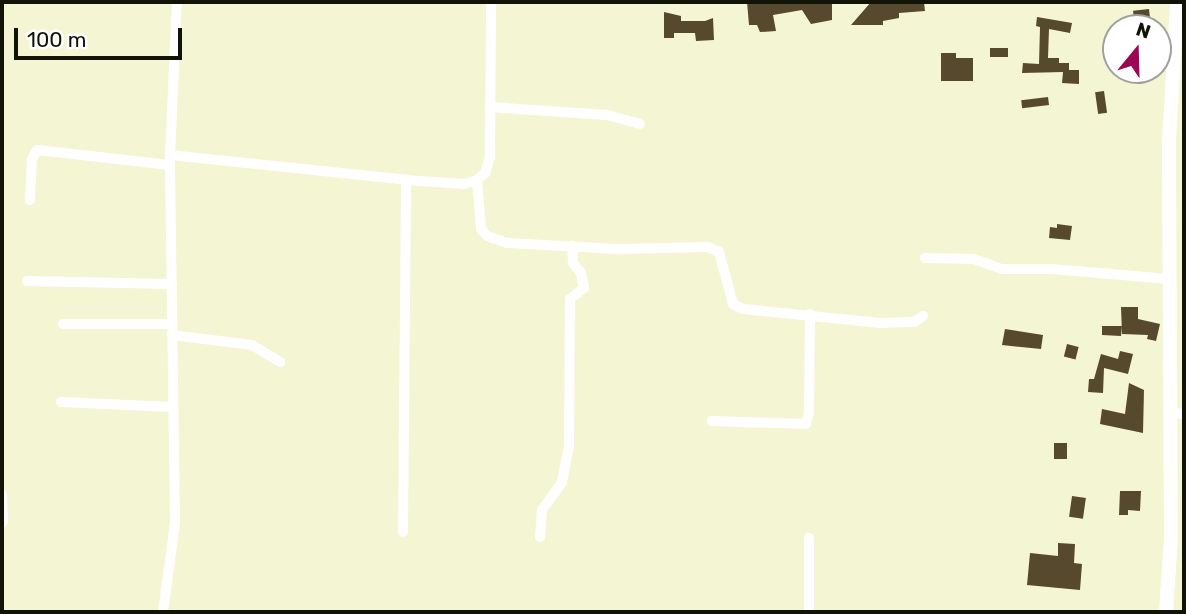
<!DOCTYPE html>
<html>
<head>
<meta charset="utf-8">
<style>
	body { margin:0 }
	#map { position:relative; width:1186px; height:614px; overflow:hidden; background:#f4f5d3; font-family:Rubik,sans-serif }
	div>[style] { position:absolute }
	.building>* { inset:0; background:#56492d; transform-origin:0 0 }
	.minor>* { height:10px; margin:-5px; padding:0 5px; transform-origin:5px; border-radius:5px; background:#fff }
	.tertiary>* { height:14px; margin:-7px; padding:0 7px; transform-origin:7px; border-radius:7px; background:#fff }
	span { translate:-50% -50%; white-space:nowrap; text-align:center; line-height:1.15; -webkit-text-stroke:7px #fff; paint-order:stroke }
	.frame { position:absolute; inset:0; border:4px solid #121307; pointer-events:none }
	.north { position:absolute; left:1102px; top:14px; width:70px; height:70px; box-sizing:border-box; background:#fff; border:2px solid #a0a19c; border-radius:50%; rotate:19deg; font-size:19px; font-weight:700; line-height:28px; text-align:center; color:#121307 }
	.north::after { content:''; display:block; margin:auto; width:24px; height:32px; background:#9c0754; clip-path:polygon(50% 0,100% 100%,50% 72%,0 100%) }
	.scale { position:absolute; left:14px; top:28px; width:168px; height:32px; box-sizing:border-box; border:4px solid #121307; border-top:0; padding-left:9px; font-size:21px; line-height:24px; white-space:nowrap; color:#121307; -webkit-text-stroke:5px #fff; paint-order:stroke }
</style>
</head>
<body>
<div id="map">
	<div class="building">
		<i style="clip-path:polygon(747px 2px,832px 2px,832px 20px,811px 24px,802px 10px,773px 15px,776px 31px,760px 32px,757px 25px,749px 25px)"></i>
		<i style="clip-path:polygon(871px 2px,924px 2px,925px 11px,899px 13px,899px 18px,883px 21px,883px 25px,851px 25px)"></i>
		<i style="left:1149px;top:9px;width:19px;height:16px;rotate:84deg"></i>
		<i style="clip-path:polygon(664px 12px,681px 16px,681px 21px,705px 21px,713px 18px,714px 40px,696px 41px,695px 33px,674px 33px,674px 38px,664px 38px)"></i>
		<i style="clip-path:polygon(1037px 17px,1072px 23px,1070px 33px,1049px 29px,1048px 58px,1059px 58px,1059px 63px,1069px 63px,1069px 70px,1079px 70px,1079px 84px,1062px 83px,1063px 72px,1022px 73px,1023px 63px,1039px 64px,1040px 27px,1036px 26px)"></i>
		<i style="left:990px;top:48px;width:18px;height:9px"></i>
		<i style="clip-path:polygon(941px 53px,956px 53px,956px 58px,973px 58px,973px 81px,941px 81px)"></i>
		<i style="left:1104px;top:91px;width:22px;height:9px;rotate:82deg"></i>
		<i style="left:1048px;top:97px;width:8px;height:27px;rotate:83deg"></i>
		<i style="clip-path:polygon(1057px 224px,1072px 226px,1070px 240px,1049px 238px,1050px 227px,1057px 228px)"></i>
		<i style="clip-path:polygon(1121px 307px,1138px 307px,1138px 319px,1160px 324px,1156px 341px,1147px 339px,1148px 335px,1122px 334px)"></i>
		<i style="clip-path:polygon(1102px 326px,1122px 326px,1121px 336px,1102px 335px)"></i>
		<i style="clip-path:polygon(1005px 329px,1043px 335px,1041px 349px,1002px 345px)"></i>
		<i style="left:1067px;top:344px;width:12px;height:13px;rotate:14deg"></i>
		<i style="clip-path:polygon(1120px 351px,1133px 354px,1128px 374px,1104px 368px,1103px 393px,1088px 392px,1089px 379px,1094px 379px,1101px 354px,1118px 359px)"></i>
		<i style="clip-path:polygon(1129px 383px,1144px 390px,1143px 433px,1100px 424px,1102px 409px,1125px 414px)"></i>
		<i style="left:1054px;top:443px;width:13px;height:16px"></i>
		<i style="clip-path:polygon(1120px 491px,1141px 491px,1140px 511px,1128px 510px,1128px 515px,1119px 515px)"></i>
		<i style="left:1072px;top:496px;width:14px;height:21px;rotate:8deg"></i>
		<i style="clip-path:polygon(1058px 543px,1075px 544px,1074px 563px,1082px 564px,1080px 590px,1027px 585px,1030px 553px,1058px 556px)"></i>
	</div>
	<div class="minor">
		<i style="left:490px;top:107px;width:117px;rotate:3.9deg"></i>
		<i style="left:607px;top:115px;width:34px;rotate:15deg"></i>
		<i style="left:170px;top:155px;width:237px;rotate:6deg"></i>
		<i style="left:406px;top:180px;width:58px;rotate:3.9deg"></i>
		<i style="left:464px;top:184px;width:14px;rotate:-17deg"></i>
		<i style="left:477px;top:180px;width:11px;rotate:-41deg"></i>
		<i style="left:485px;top:173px;width:17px;rotate:-73deg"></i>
		<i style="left:490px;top:157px;width:155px;rotate:-89.6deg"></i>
		<i style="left:477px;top:180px;width:49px;rotate:85.3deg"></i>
		<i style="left:481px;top:229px;width:9px;rotate:49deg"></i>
		<i style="left:487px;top:236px;width:21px;rotate:19deg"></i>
		<i style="left:507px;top:243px;width:110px;rotate:3.1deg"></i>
		<i style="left:617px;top:249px;width:91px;rotate:-1.3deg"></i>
		<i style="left:708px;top:247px;width:12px;rotate:24deg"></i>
		<i style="left:719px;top:252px;width:54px;rotate:74.9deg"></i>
		<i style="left:733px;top:304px;width:11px;rotate:27deg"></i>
		<i style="left:743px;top:309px;width:138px;rotate:5.8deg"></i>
		<i style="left:880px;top:323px;width:34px;rotate:-2deg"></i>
		<i style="left:914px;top:322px;width:11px;rotate:-34deg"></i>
		<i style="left:30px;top:200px;width:41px;rotate:-87.2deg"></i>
		<i style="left:32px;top:159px;width:10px;rotate:-61deg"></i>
		<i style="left:37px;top:150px;width:134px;rotate:6.4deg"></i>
		<i style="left:925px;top:258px;width:49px;rotate:1.2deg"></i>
		<i style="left:974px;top:259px;width:29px;rotate:20deg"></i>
		<i style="left:1001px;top:269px;width:50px"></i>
		<i style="left:1051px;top:269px;width:119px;rotate:4.8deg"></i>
		<i style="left:27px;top:281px;width:145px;rotate:1.2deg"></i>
		<i style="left:63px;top:324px;width:109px"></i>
		<i style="left:172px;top:335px;width:81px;rotate:7.1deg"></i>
		<i style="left:252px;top:345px;width:33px;rotate:31deg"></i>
		<i style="left:61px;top:402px;width:112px;rotate:2.6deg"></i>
		<i style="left:1169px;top:410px;width:16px;rotate:18deg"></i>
		<i style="left:712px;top:421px;width:94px;rotate:1.8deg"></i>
		<i style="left:806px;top:424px;width:11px;rotate:-75deg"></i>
		<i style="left:809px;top:413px;width:99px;rotate:-89.4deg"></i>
		<i style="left:2px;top:495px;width:27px;rotate:88deg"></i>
		<i style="left:403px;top:532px;width:352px;rotate:-89.5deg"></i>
		<i style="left:540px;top:537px;width:27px;rotate:-86deg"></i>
		<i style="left:542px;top:510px;width:34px;rotate:-54deg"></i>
		<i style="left:562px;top:482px;width:37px;rotate:-79deg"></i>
		<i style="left:569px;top:446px;width:147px;rotate:-89.6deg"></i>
		<i style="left:570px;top:299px;width:18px;rotate:-38deg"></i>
		<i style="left:584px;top:288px;width:15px;rotate:-101deg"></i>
		<i style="left:581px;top:273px;width:13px;rotate:-129deg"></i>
		<i style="left:573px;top:263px;width:17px;rotate:-93deg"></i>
		<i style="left:163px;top:612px;width:90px;rotate:-82.3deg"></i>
		<i style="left:175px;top:523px;width:368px;rotate:-90.8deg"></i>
		<i style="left:170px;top:155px;width:153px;rotate:-87.4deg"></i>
		<i style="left:809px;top:612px;width:74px;rotate:-90deg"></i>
	</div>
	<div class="tertiary">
		<i style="left:1166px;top:612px;width:73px;rotate:-86.1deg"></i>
		<i style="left:1171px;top:539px;width:397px;rotate:-90.3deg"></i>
		<i style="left:1169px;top:142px;width:140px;rotate:-86.7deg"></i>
	</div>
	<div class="frame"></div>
	<div class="north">N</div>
	<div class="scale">100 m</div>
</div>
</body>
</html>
